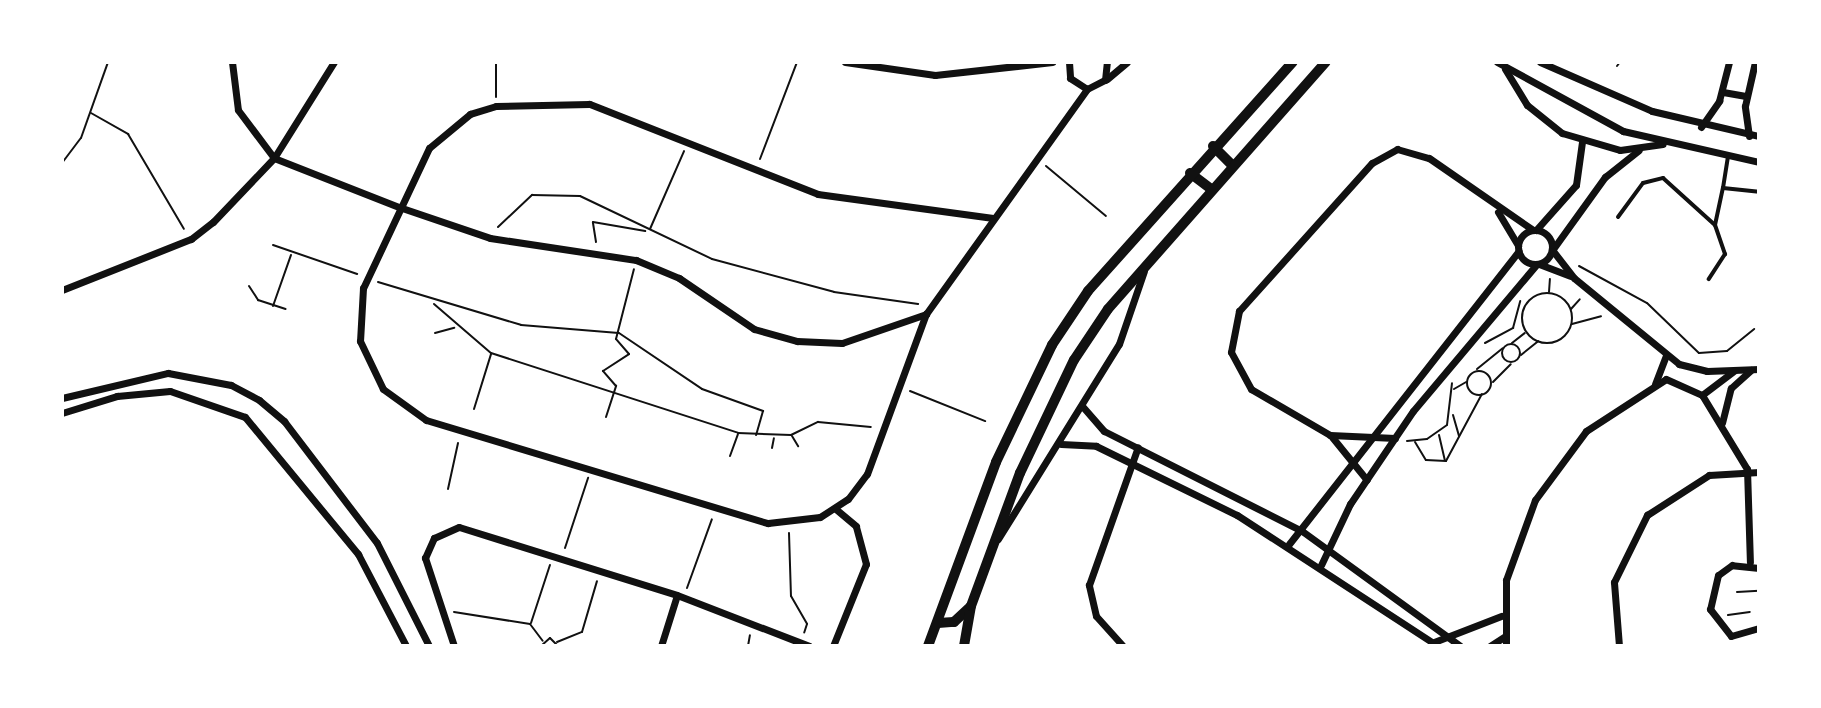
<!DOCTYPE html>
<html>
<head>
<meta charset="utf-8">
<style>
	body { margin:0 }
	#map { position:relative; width:1821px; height:708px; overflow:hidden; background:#fff; font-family:Helvetica,sans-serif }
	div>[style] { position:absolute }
	.path>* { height:2px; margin:-1px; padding:0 1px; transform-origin:1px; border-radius:1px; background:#111 }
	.path>.ring { margin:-1px; padding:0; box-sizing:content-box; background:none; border:2px solid #111; border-radius:50% }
	.service>* { height:4px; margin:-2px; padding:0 2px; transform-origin:2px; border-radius:2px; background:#111 }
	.minor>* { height:7px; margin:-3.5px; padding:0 3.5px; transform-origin:3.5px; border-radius:3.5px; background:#111 }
	.minor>.ring { margin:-3.5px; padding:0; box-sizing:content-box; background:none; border:7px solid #111; border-radius:50% }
	.secondary>* { height:10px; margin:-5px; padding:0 5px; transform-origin:5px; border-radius:5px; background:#111 }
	span { translate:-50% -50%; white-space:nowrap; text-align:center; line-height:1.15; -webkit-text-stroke:6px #fff; paint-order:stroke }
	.frame { position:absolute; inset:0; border:64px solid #fff; pointer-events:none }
</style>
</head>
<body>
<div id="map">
	<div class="path">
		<i style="left:1617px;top:66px;width:5px;rotate:-53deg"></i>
		<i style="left:496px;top:97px;width:35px;rotate:-90deg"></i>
		<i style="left:91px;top:113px;width:43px;rotate:29.6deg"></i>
		<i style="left:128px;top:134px;width:110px;rotate:59.5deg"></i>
		<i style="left:760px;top:159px;width:104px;rotate:-69.1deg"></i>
		<i style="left:62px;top:163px;width:31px;rotate:-53deg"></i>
		<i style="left:81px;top:138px;width:81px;rotate:-70.4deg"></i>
		<i style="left:1046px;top:166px;width:78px;rotate:39.8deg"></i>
		<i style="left:498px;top:227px;width:47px;rotate:-43.3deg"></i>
		<i style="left:532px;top:195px;width:48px;rotate:1.2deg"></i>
		<i style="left:580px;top:196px;width:146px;rotate:25.5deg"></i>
		<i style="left:712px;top:259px;width:126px;rotate:15.1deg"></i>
		<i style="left:834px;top:292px;width:85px;rotate:8.1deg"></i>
		<i style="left:650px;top:229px;width:85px;rotate:-66.4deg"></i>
		<i style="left:596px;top:242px;width:20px;rotate:-99deg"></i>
		<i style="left:593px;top:222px;width:53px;rotate:9.8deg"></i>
		<i style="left:273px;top:245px;width:89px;rotate:19deg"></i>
		<i style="left:1579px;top:266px;width:77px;rotate:28.6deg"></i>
		<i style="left:1647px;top:303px;width:72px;rotate:43.9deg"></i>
		<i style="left:1699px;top:353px;width:28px;rotate:-4deg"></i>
		<i style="left:1727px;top:351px;width:35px;rotate:-39deg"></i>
		<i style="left:378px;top:282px;width:149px;rotate:16.7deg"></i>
		<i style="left:521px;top:325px;width:98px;rotate:4.7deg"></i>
		<i style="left:619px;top:333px;width:100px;rotate:34deg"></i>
		<i style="left:702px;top:389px;width:65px;rotate:19.8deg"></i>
		<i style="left:763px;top:411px;width:25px;rotate:106deg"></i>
		<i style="left:249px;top:286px;width:17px;rotate:57deg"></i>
		<i style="left:258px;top:300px;width:29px;rotate:18deg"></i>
		<i style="left:1549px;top:292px;width:13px;rotate:-86deg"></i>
		<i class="ring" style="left:1522px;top:293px;width:48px;height:48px"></i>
		<i style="left:434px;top:304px;width:75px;rotate:40.7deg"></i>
		<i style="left:491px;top:353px;width:260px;rotate:17.9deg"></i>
		<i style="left:738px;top:433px;width:53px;rotate:2.2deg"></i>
		<i style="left:791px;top:435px;width:30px;rotate:-26deg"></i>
		<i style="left:818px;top:422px;width:53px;rotate:5.4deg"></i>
		<i style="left:273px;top:306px;width:54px;rotate:-70.6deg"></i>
		<i style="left:1571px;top:309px;width:13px;rotate:-48deg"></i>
		<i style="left:1572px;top:324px;width:30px;rotate:-15deg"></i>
		<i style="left:435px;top:333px;width:20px;rotate:-15deg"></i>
		<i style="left:1485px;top:343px;width:32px;rotate:-28deg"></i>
		<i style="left:1513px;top:328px;width:28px;rotate:-75deg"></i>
		<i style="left:1512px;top:343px;width:16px;rotate:-38deg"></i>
		<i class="ring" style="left:1502px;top:344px;width:16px;height:16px"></i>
		<i style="left:1521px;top:355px;width:22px;rotate:-39deg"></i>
		<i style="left:1477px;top:369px;width:33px;rotate:-39deg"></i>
		<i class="ring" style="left:1467px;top:371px;width:22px;height:22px"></i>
		<i style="left:1493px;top:382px;width:25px;rotate:-45deg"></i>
		<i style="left:1454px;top:389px;width:14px;rotate:-30deg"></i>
		<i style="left:910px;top:391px;width:81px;rotate:21.8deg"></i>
		<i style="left:474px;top:409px;width:58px;rotate:-72.8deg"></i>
		<i style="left:1453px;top:415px;width:22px;rotate:74deg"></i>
		<i style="left:606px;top:417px;width:33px;rotate:-72deg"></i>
		<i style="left:616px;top:386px;width:20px;rotate:-131deg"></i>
		<i style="left:603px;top:371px;width:31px;rotate:-33deg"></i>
		<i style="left:629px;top:354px;width:20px;rotate:-131deg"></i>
		<i style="left:616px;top:339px;width:72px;rotate:-75.6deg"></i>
		<i style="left:1439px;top:435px;width:26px;rotate:77deg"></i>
		<i style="left:792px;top:436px;width:12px;rotate:59deg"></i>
		<i style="left:1407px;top:441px;width:20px;rotate:-6deg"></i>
		<i style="left:1427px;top:439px;width:24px;rotate:-35deg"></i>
		<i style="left:1447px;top:425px;width:42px;rotate:-83.2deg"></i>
		<i style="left:1415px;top:442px;width:21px;rotate:59deg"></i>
		<i style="left:1426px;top:460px;width:20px;rotate:3deg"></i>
		<i style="left:1446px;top:461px;width:76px;rotate:-61.8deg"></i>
		<i style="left:772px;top:448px;width:10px;rotate:-79deg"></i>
		<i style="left:730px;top:456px;width:23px;rotate:-70deg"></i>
		<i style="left:448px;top:489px;width:47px;rotate:-77.7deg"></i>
		<i style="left:789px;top:533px;width:63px;rotate:88.2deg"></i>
		<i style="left:791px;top:596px;width:32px;rotate:60deg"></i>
		<i style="left:807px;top:624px;width:9px;rotate:108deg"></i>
		<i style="left:565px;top:548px;width:74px;rotate:-71.8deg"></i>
		<i style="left:687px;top:588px;width:73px;rotate:-70.1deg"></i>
		<i style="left:1737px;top:592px;width:22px;rotate:-3deg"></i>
		<i style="left:454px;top:612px;width:77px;rotate:9deg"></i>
		<i style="left:530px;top:624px;width:21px;rotate:53deg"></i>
		<i style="left:1728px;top:615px;width:22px;rotate:-8deg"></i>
		<i style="left:531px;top:623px;width:61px;rotate:-71.9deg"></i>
		<i style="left:557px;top:642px;width:27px;rotate:-22deg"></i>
		<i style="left:582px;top:632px;width:53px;rotate:-73.6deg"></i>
		<i style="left:541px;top:646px;width:12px;rotate:-42deg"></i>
		<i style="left:550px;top:638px;width:11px;rotate:45deg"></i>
		<i style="left:748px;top:646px;width:11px;rotate:-80deg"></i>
	</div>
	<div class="service">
		<i style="left:1723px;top:188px;width:30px;rotate:-81deg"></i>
		<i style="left:1618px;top:217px;width:42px;rotate:-53.7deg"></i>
		<i style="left:1643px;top:183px;width:21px;rotate:-14deg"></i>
		<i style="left:1663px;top:178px;width:70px;rotate:42.1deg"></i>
		<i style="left:1715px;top:225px;width:31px;rotate:71deg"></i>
		<i style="left:1725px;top:254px;width:30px;rotate:123deg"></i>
		<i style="left:1715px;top:225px;width:38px;rotate:-78deg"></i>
		<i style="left:1723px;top:188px;width:36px;rotate:6deg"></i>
	</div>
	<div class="minor">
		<i style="left:232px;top:62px;width:48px;rotate:82.9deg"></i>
		<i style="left:238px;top:110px;width:60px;rotate:53.1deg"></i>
		<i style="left:274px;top:158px;width:134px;rotate:21.4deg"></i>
		<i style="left:399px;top:207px;width:96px;rotate:18.8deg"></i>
		<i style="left:490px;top:238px;width:148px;rotate:8.6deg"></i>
		<i style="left:636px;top:260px;width:47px;rotate:22.7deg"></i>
		<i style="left:679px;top:278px;width:91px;rotate:34.2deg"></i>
		<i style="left:754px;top:329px;width:45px;rotate:15.6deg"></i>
		<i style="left:797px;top:341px;width:45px;rotate:2.5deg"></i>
		<i style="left:842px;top:343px;width:89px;rotate:-19deg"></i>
		<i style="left:845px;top:62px;width:91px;rotate:8.2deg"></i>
		<i style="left:935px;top:75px;width:118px;rotate:-6.3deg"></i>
		<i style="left:1069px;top:62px;width:16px;rotate:86deg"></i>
		<i style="left:1070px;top:78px;width:20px;rotate:33deg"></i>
		<i style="left:1087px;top:89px;width:20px;rotate:-27deg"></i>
		<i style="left:1105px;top:80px;width:18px;rotate:-84deg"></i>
		<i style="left:1497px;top:62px;width:144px;rotate:28.7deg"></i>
		<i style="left:1623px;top:131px;width:139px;rotate:12.8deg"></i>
		<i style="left:1540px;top:62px;width:122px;rotate:23.6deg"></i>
		<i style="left:1652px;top:111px;width:110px;rotate:13.2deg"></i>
		<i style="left:1505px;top:69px;width:42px;rotate:58.6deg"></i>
		<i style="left:1527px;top:105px;width:45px;rotate:38.7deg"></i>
		<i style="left:1562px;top:133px;width:60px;rotate:16.3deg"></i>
		<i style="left:1620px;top:150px;width:43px;rotate:-7.9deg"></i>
		<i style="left:1107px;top:79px;width:26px;rotate:-40deg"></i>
		<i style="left:1723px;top:92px;width:23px;rotate:10deg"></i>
		<i style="left:1701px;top:127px;width:32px;rotate:-55deg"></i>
		<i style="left:1719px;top:101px;width:40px;rotate:-75.6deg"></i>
		<i style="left:1749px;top:136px;width:30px;rotate:-98deg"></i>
		<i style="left:1745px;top:106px;width:45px;rotate:-77.2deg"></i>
		<i style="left:1498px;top:212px;width:39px;rotate:59deg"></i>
		<i style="left:993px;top:218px;width:177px;rotate:-172.2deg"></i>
		<i style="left:818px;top:194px;width:246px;rotate:-158.5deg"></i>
		<i style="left:589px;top:104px;width:93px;rotate:178.8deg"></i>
		<i style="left:496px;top:106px;width:27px;rotate:163deg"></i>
		<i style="left:470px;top:114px;width:53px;rotate:140.3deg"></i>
		<i style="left:429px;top:148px;width:155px;rotate:115.2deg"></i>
		<i style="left:363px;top:288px;width:53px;rotate:93.2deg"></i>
		<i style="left:360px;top:341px;width:53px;rotate:64.4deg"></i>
		<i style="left:383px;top:389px;width:53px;rotate:35.8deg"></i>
		<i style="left:426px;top:420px;width:357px;rotate:16.8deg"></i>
		<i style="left:768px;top:523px;width:52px;rotate:-6.6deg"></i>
		<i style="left:820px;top:517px;width:33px;rotate:-33deg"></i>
		<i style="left:848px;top:499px;width:31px;rotate:-53deg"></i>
		<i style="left:867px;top:474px;width:171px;rotate:-69.8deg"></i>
		<i style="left:926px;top:314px;width:277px;rotate:-54.4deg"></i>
		<i class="ring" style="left:1518px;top:230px;width:27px;height:27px"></i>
		<i style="left:1536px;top:230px;width:60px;rotate:-48.4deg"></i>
		<i style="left:1576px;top:185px;width:43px;rotate:-82.1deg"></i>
		<i style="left:1553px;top:249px;width:89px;rotate:-54.2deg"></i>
		<i style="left:1605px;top:177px;width:43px;rotate:-38.5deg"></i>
		<i style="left:1553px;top:251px;width:34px;rotate:52deg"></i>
		<i style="left:1574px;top:278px;width:136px;rotate:39.3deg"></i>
		<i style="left:1679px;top:364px;width:29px;rotate:14deg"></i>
		<i style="left:1707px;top:371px;width:52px;rotate:-2.2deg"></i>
		<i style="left:1539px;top:264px;width:33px;rotate:21deg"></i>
		<i style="left:62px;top:290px;width:139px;rotate:-21.6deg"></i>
		<i style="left:191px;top:239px;width:28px;rotate:-38deg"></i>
		<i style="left:213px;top:222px;width:88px;rotate:-46.4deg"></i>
		<i style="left:274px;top:158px;width:113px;rotate:-58deg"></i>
		<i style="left:1655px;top:384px;width:30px;rotate:-69deg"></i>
		<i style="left:1702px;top:395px;width:41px;rotate:-37.1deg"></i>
		<i style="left:62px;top:398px;width:109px;rotate:-13.3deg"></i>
		<i style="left:168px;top:373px;width:64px;rotate:10.8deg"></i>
		<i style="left:231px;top:385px;width:32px;rotate:28deg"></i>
		<i style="left:259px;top:400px;width:33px;rotate:40deg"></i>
		<i style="left:284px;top:421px;width:153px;rotate:52.7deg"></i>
		<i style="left:377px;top:543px;width:115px;rotate:63.2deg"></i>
		<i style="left:1083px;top:407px;width:32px;rotate:49deg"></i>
		<i style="left:1104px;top:431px;width:222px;rotate:26.8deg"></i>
		<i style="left:1302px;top:531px;width:195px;rotate:36deg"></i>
		<i style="left:62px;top:413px;width:58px;rotate:-17.2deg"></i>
		<i style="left:117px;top:396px;width:53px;rotate:-5.4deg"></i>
		<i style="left:170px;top:391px;width:79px;rotate:19.1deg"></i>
		<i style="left:245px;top:417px;width:178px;rotate:50.5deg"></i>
		<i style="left:358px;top:554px;width:104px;rotate:62.4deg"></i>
		<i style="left:1722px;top:423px;width:36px;rotate:-76deg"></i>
		<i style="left:1731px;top:388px;width:27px;rotate:-42deg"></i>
		<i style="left:1332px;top:437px;width:55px;rotate:50.9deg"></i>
		<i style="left:1395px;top:438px;width:65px;rotate:-177.4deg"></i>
		<i style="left:1330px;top:435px;width:91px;rotate:-149.8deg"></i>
		<i style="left:1251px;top:389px;width:42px;rotate:-118.4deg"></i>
		<i style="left:1231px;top:352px;width:42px;rotate:-79deg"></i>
		<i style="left:1239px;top:311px;width:199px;rotate:-48.1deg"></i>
		<i style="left:1372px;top:163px;width:29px;rotate:-29deg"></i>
		<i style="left:1397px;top:149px;width:33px;rotate:16deg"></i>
		<i style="left:1429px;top:158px;width:126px;rotate:34.7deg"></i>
		<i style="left:1061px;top:444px;width:35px;rotate:3deg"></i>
		<i style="left:1096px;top:446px;width:157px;rotate:26.1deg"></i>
		<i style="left:1237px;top:515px;width:240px;rotate:33.1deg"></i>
		<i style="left:998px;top:539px;width:229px;rotate:-58.2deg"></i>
		<i style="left:1119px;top:344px;width:77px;rotate:-71.1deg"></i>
		<i style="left:1289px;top:544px;width:372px;rotate:-51.9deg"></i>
		<i style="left:1321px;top:565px;width:68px;rotate:-64.6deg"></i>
		<i style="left:1350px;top:504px;width:112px;rotate:-55.9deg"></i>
		<i style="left:1413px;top:411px;width:192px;rotate:-49.9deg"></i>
		<i style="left:1759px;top:568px;width:27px;rotate:-174deg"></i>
		<i style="left:1732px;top:565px;width:17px;rotate:144deg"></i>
		<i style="left:1718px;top:575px;width:35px;rotate:103deg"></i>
		<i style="left:1710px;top:609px;width:34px;rotate:52deg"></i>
		<i style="left:1731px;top:636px;width:29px;rotate:-16deg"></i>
		<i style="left:1434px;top:642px;width:72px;rotate:-21.2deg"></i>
		<i style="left:454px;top:646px;width:93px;rotate:-108.2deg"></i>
		<i style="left:425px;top:558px;width:22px;rotate:-66deg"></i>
		<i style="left:434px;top:538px;width:27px;rotate:-24deg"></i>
		<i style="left:459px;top:527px;width:228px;rotate:17.3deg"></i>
		<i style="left:677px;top:595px;width:142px;rotate:21.1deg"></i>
		<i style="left:661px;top:646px;width:53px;rotate:-72.6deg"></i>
		<i style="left:833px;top:646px;width:88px;rotate:-68.1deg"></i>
		<i style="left:866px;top:564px;width:39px;rotate:-105deg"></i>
		<i style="left:856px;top:526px;width:26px;rotate:-140deg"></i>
		<i style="left:1123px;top:646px;width:40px;rotate:-132deg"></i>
		<i style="left:1096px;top:616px;width:32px;rotate:-103deg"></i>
		<i style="left:1089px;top:585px;width:146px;rotate:-70.5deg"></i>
		<i style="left:1490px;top:646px;width:17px;rotate:-33deg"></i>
		<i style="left:1506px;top:646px;width:66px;rotate:-90deg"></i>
		<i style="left:1506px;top:580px;width:85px;rotate:-70.1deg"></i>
		<i style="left:1535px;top:500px;width:86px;rotate:-53.5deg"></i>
		<i style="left:1586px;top:431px;width:95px;rotate:-33deg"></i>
		<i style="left:1666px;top:379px;width:39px;rotate:24deg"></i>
		<i style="left:1702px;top:395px;width:87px;rotate:58.7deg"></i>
		<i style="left:1747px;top:469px;width:93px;rotate:88.2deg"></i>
		<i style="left:1619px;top:646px;width:64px;rotate:-94.5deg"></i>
		<i style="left:1614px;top:582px;width:75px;rotate:-63.8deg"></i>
		<i style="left:1647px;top:515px;width:74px;rotate:-32.8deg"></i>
		<i style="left:1709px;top:475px;width:50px;rotate:-3.4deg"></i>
	</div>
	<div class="secondary">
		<i style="left:1213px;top:146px;width:27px;rotate:45deg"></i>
		<i style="left:1190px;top:173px;width:26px;rotate:37deg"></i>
		<i style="left:938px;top:623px;width:16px;rotate:-4deg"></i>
		<i style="left:954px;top:622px;width:21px;rotate:-43deg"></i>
		<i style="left:928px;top:646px;width:196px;rotate:-69.7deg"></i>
		<i style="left:996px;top:462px;width:130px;rotate:-64.4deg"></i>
		<i style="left:1052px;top:345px;width:65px;rotate:-56.3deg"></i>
		<i style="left:1088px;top:291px;width:307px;rotate:-48.2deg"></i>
		<i style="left:964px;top:646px;width:41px;rotate:-80.1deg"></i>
		<i style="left:971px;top:606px;width:142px;rotate:-69.8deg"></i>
		<i style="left:1020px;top:473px;width:125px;rotate:-64.5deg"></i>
		<i style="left:1074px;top:360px;width:61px;rotate:-56.3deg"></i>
		<i style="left:1108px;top:309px;width:329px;rotate:-48.6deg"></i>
	</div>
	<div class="frame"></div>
</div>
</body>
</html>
